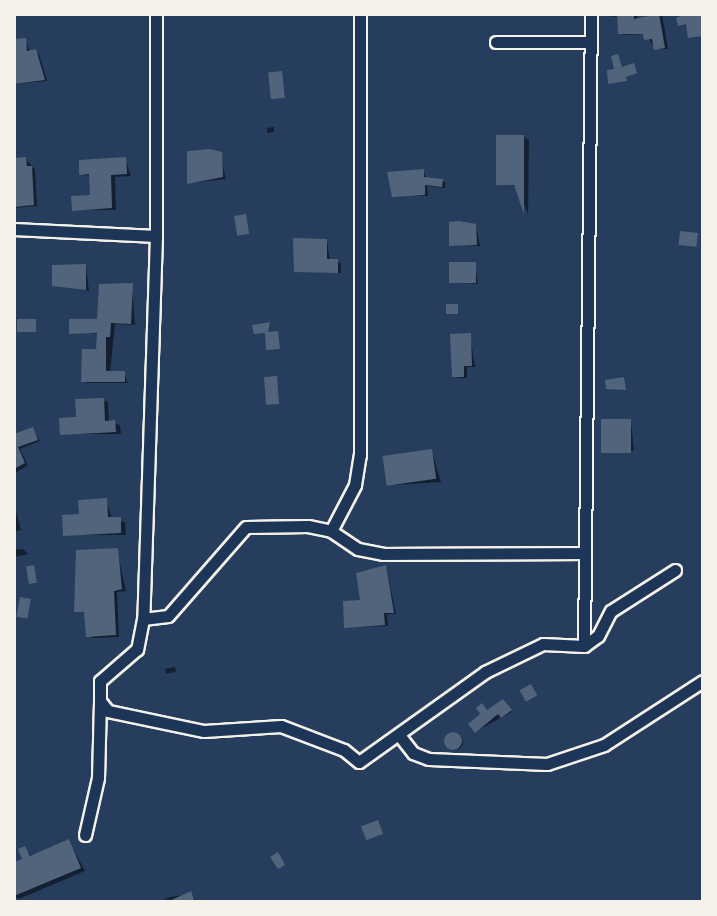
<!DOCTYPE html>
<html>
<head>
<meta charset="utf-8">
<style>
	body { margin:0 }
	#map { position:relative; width:717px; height:916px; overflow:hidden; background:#263d5d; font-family:"Architects Daughter",sans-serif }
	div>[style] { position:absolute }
	.shadow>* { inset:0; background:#0007; transform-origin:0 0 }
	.round { border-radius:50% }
	.building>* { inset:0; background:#52647b; transform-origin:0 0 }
	.roads { filter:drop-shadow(2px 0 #f4f1e8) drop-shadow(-2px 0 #f4f1e8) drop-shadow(0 2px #f4f1e8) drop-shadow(0 -2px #f4f1e8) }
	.street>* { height:11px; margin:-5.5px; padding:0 5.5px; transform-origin:5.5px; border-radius:5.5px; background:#1d3557 }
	span { translate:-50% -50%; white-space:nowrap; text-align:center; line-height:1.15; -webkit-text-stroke:7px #1d3557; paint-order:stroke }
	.frame { position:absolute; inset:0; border:16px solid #f4f1e8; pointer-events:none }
</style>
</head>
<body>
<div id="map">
	<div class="shadow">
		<i style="clip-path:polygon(637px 14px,637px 20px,662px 14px,668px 49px,655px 49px,646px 34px,623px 35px,620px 17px,608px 16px)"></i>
		<i style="clip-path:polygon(25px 40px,30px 52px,39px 54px,47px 81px,14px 84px,14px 41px)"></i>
		<i style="clip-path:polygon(274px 127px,274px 132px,267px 133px,267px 128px)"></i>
		<i style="clip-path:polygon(524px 137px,529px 140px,528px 214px,517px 186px,498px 183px)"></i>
		<i style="clip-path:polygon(219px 151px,226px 179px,189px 183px,189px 153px)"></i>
		<i style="clip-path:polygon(26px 159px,35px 170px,37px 206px,14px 208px,14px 160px)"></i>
		<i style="clip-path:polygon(125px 159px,131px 176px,115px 177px,116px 210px,74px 210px,92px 197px,91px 176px,81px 174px)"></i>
		<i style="clip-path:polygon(423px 171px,427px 179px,445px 182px,445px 188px,427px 186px,428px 196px,394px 196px)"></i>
		<i style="clip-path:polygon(476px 226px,480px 246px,451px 245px)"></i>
		<i style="clip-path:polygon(327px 241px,330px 261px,341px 263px,341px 273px,296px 271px)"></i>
		<i style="clip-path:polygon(475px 264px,478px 284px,450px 282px)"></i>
		<i style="clip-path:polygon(86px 266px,89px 291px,54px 285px)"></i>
		<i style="clip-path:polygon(132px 285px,135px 325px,115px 324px,110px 373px,124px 373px,128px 383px,87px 383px,83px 381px,98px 351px,99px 334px,71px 332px,99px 321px)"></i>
		<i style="clip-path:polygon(470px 335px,475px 367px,467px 367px,467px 378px,457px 378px)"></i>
		<i style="clip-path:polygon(103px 400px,108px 402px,109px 422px,120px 425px,121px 434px,62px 434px)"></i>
		<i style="clip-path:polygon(631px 421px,634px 451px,603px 452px)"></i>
		<i style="clip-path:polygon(33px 429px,40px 441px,20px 449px,28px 465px,14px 474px,14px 438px)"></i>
		<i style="clip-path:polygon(432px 452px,441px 482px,393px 485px)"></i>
		<i style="clip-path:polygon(106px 500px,112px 519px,125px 522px,126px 535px,65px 535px,81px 516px)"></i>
		<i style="clip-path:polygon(14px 504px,21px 530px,14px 532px)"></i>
		<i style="clip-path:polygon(23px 549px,28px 554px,14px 557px,14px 550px)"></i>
		<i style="clip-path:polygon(117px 550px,126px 591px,117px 592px,119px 637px,92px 638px,86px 613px,76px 611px)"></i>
		<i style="clip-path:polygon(386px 567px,396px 614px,387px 614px,388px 626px,346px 627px)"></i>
		<i style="left:175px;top:667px;width:5px;height:10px;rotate:79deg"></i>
		<i style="clip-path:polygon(505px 702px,512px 712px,476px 731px,483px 715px)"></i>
		<i class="round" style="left:447px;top:734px;width:16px;height:16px"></i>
		<i style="clip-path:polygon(69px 841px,85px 871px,19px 899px,14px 896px,14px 864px,25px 860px,25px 848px,33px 857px)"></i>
		<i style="clip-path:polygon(191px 894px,197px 902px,159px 902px,170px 897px)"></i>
	</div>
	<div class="building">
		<i style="clip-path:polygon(617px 14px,634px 14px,634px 19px,659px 14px,665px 48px,654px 50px,652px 39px,644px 40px,643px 34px,618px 34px)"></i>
		<i style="clip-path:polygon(685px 14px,703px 14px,703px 36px,688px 38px,686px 24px,678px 26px,676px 18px)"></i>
		<i style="clip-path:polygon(26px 38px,27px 51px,36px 49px,45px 80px,14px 84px,14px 39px)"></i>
		<i style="clip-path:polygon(618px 54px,622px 67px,634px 63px,637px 73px,626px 77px,627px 81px,608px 84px,607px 70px,614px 69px,611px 56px)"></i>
		<i style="left:282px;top:71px;width:27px;height:14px;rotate:84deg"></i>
		<i style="clip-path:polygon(496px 135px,524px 135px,524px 214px,514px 185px,496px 185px)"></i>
		<i style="clip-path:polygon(210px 149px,222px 152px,223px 177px,187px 184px,187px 151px)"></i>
		<i style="clip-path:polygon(26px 157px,27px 166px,32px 166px,34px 205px,14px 207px,14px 158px)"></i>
		<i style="clip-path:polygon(126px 157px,127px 174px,111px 175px,112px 208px,72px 211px,71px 196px,90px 195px,89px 174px,79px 175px,79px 160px)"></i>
		<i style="clip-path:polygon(424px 169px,424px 177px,443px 179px,442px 187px,425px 185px,425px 195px,392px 197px,387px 172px)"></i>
		<i style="left:246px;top:214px;width:20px;height:12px;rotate:81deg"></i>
		<i style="clip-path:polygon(459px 221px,476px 224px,477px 245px,449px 246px,449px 222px)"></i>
		<i style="left:680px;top:231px;width:18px;height:14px;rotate:6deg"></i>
		<i style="clip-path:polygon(293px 238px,327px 239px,327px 259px,338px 259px,338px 273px,294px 272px)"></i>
		<i style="left:449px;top:262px;width:27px;height:21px"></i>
		<i style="clip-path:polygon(86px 264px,86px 290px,52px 286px,52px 265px)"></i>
		<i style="clip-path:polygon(133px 283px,131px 324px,111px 323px,110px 337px,106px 337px,106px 371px,125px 371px,125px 382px,81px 382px,82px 349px,96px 349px,97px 333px,69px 334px,69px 319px,97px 319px,99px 284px)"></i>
		<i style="left:446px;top:304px;width:12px;height:10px"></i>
		<i style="left:36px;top:319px;width:13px;height:19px;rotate:90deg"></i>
		<i style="clip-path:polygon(270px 322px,268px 332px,278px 331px,280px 349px,266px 350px,265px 333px,254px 334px,252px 325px)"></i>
		<i style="clip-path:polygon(471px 333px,472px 366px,464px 366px,464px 377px,452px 377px,450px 334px)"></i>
		<i style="left:277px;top:376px;width:28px;height:13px;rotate:86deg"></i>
		<i style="clip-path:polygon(624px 377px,626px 390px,606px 389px,605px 380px)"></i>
		<i style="clip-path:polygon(104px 398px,105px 421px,115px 420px,116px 432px,60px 435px,59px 418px,76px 417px,75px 399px)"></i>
		<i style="left:601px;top:419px;width:30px;height:34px"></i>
		<i style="clip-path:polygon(33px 427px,38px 440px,18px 447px,25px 463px,14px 469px,14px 434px)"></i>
		<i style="left:432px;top:449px;width:30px;height:50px;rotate:82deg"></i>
		<i style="clip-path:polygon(107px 498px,108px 517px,121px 517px,121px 533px,63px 536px,62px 515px,79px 514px,78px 500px)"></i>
		<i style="clip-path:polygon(118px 548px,122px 589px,114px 591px,116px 635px,86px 637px,84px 612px,74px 612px,76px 550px)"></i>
		<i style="left:34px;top:565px;width:18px;height:8px;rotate:81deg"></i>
		<i style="clip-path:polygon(386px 565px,394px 613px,384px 613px,385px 625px,344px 628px,343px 601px,360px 600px,356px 573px)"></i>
		<i style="left:20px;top:597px;width:11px;height:20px;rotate:10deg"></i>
		<i style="left:531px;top:684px;width:13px;height:13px;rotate:61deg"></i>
		<i style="clip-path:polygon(503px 699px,512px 710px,501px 718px,498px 714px,475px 733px,468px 724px,480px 714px,476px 708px,482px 703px,487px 710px)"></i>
		<i class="round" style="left:444px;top:732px;width:18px;height:18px"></i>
		<i style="left:378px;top:820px;width:15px;height:18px;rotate:70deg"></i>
		<i style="clip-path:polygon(69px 839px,81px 868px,14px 896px,14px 862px,22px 859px,18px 849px,25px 846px,30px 856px)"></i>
		<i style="clip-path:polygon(278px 852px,285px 865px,278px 869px,270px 857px)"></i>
		<i style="clip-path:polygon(191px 891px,195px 902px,167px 902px)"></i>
	</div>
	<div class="roads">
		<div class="street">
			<i style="left:156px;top:14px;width:222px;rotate:90deg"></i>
			<i style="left:156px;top:236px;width:383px;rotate:91.9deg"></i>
			<i style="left:143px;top:619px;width:31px;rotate:101deg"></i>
			<i style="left:137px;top:649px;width:49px;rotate:139.1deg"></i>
			<i style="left:100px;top:681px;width:20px;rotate:90deg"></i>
			<i style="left:100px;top:701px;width:13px;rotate:51deg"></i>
			<i style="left:108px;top:711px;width:98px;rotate:11.8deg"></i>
			<i style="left:204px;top:731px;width:77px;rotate:-3.7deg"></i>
			<i style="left:281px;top:726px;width:67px;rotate:20.9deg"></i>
			<i style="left:344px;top:750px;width:19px;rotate:39deg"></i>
			<i style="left:359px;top:762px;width:155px;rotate:-35.5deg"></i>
			<i style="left:485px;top:672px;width:64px;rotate:-25.8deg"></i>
			<i style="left:543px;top:644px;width:41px;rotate:2.8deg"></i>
			<i style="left:584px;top:646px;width:17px;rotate:-36deg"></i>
			<i style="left:598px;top:636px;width:28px;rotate:-63deg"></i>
			<i style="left:611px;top:611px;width:76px;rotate:-32.6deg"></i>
			<i style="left:496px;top:42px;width:95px"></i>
			<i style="left:14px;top:229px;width:142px;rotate:2.8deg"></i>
			<i style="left:331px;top:531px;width:52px;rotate:-62.4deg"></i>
			<i style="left:355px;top:485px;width:30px;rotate:-81deg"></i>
			<i style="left:360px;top:455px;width:441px;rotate:-90deg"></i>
			<i style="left:143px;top:619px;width:25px;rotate:-7deg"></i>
			<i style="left:168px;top:616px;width:118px;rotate:-48.8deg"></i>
			<i style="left:246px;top:527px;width:62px;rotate:-0.9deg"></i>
			<i style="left:308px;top:526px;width:24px;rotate:12deg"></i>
			<i style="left:331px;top:531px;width:32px;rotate:34deg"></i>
			<i style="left:358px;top:549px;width:25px;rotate:11deg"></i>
			<i style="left:383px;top:554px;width:202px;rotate:-0.3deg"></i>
			<i style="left:584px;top:646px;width:632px;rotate:-89.37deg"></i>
			<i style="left:399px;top:735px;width:23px;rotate:52deg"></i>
			<i style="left:413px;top:753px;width:17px;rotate:21deg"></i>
			<i style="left:429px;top:759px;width:118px;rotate:2.4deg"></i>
			<i style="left:547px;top:764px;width:60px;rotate:-18.4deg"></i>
			<i style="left:604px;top:745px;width:118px;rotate:-32.9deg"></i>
			<i style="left:85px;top:835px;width:58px;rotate:-77.2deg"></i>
			<i style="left:98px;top:778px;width:77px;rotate:-88.5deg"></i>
		</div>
	</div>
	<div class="frame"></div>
</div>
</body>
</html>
